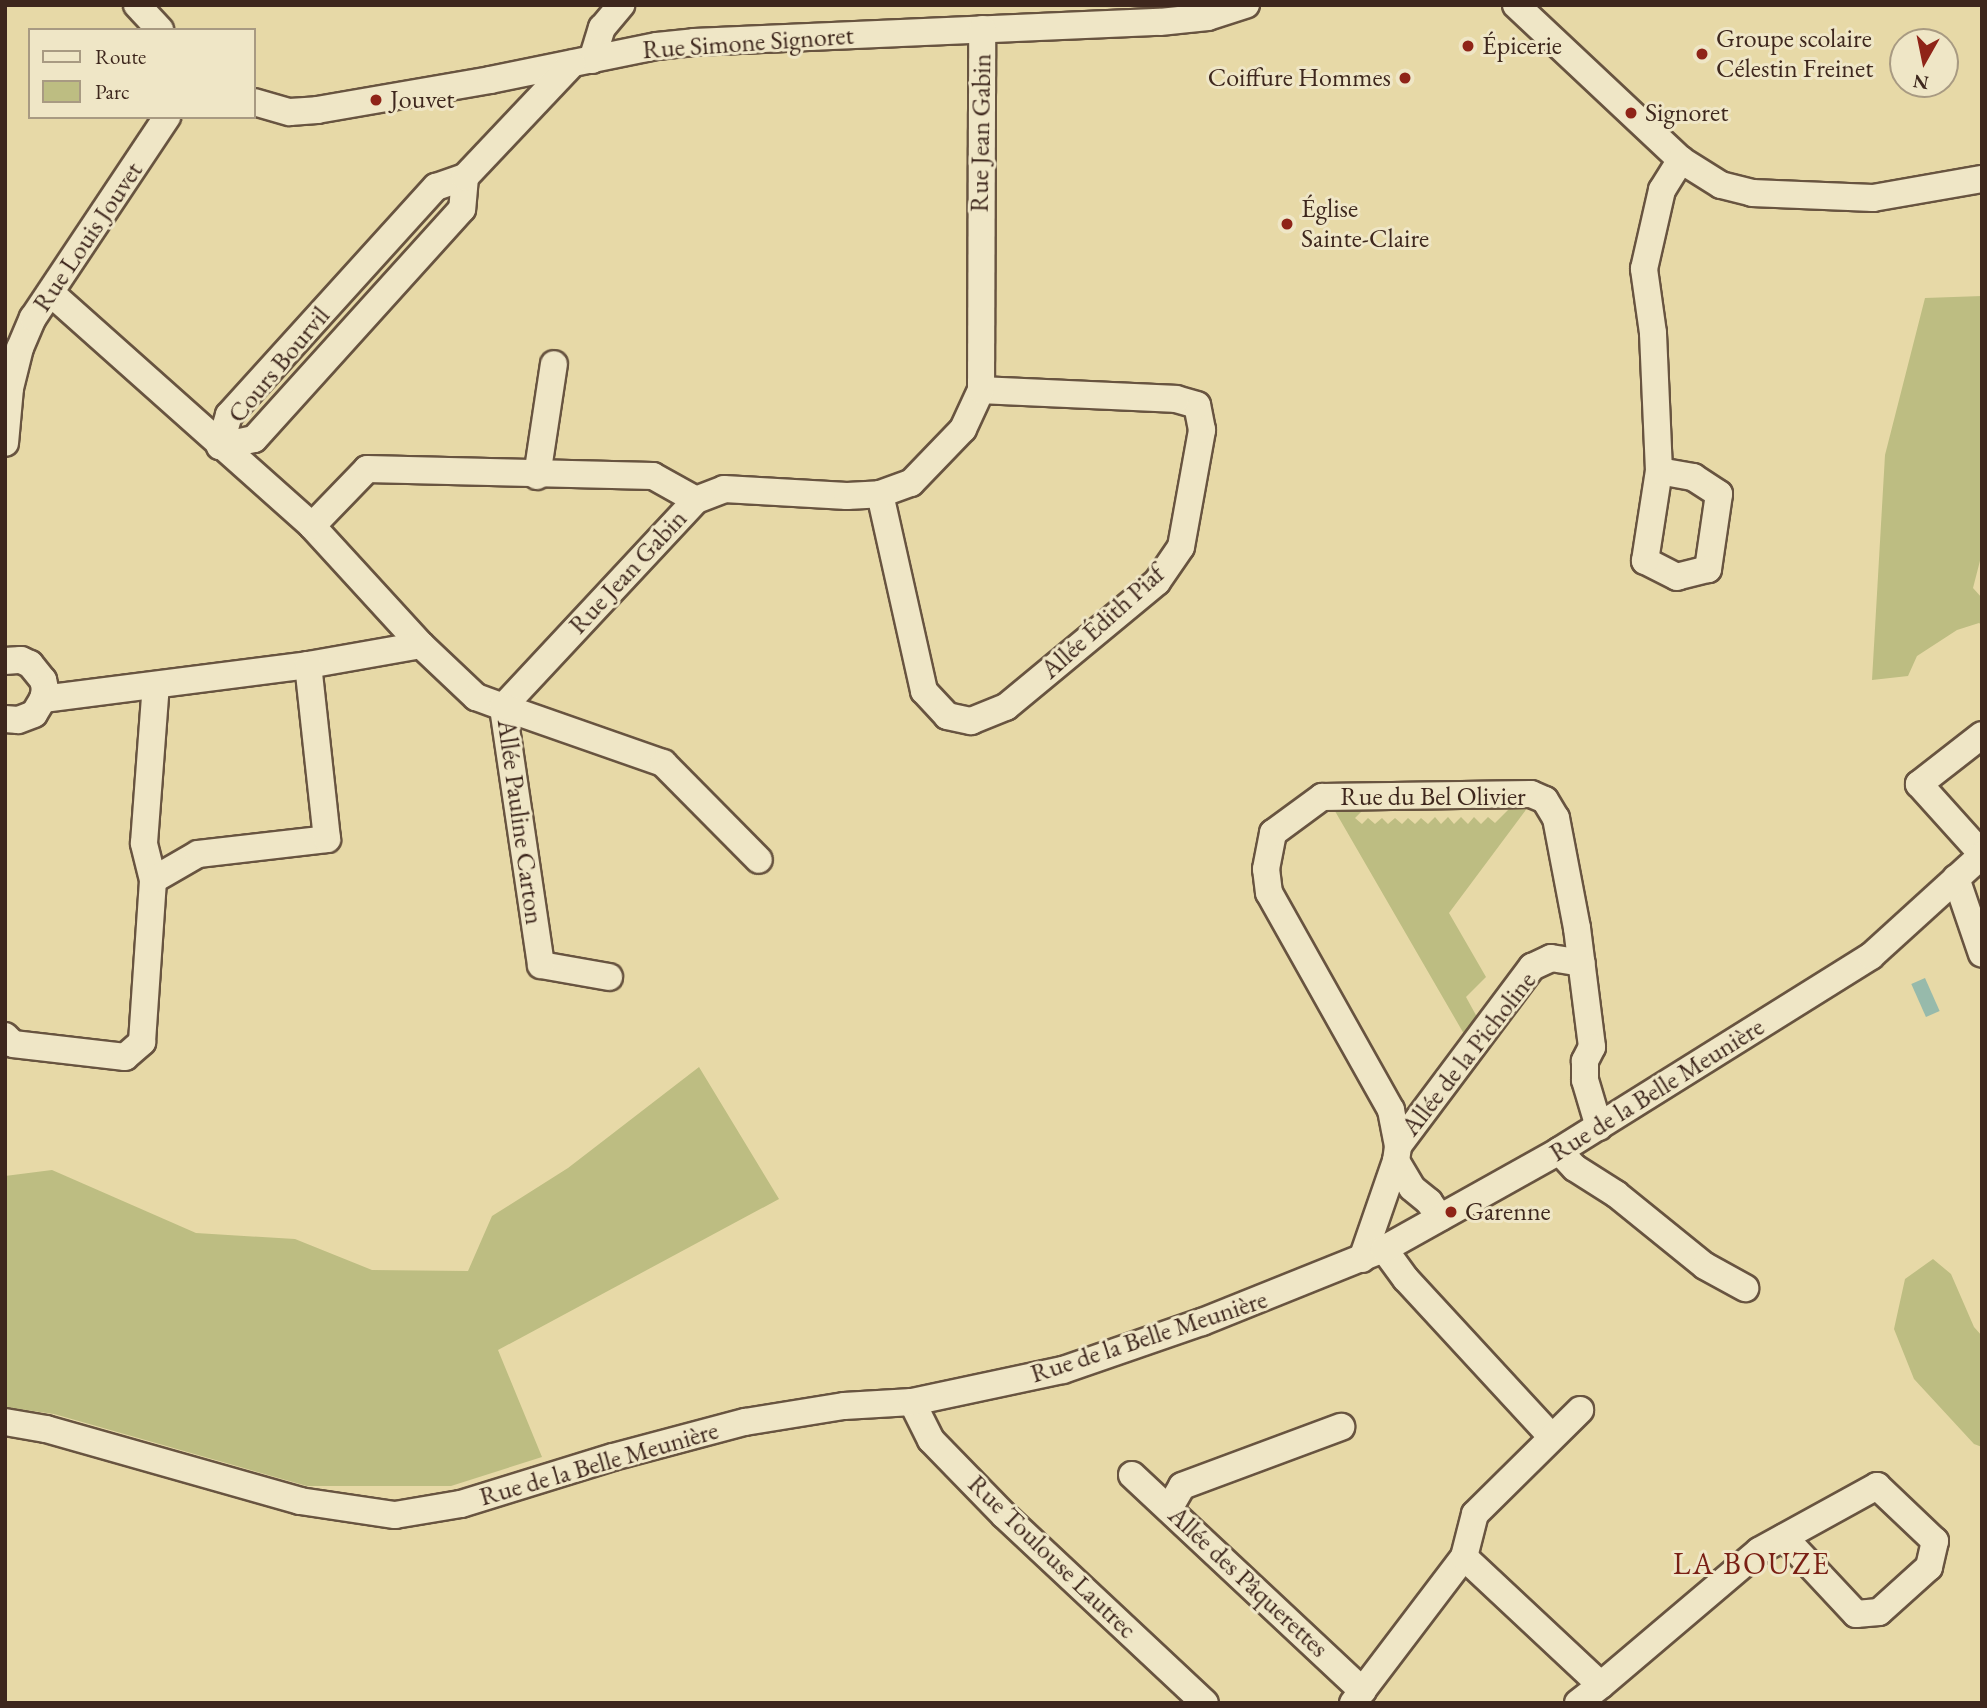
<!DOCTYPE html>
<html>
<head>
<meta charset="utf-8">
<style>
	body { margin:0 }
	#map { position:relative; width:1987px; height:1708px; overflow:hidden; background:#e7d9a7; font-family:"EB Garamond",serif }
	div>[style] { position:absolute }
	.green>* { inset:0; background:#bdbd82 }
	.water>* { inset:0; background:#97baab; transform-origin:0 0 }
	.roads { filter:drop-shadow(2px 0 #685440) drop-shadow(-2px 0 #685440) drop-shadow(0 2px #685440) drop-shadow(0 -2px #685440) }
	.minor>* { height:26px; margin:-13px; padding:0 13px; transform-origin:13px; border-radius:13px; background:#efe6c6 }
	.dots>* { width:19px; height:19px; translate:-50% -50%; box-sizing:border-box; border:4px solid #efe6c6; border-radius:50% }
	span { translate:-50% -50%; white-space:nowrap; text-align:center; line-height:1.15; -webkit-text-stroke:6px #efe6c6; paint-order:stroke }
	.poi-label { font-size:26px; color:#3e271d }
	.left { translate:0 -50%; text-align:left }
	.right { translate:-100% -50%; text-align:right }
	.street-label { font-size:26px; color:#3e271d }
	.quarter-label { font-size:30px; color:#7a1f14; letter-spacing:2px }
	.frame { position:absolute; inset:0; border:7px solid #3e271d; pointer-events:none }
	.legend { position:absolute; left:28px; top:28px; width:228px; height:91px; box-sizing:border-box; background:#efe6c6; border:2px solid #a89a82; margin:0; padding:9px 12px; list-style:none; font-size:21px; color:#3e271d }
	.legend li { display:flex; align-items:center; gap:14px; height:35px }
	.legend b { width:35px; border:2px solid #a89a82 }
	.north { position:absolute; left:1889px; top:28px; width:70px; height:70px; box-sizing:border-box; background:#efe6c6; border:2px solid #a89a82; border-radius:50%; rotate:189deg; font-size:19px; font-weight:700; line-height:28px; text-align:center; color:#3e271d }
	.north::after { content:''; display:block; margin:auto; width:24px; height:32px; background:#8f2418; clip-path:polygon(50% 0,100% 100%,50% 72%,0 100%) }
</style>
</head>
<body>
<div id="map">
	<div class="green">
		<i style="clip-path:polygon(1982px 296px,1982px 553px,1973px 588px,1982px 598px,1982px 625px,1979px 623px,1957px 630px,1917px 656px,1908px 676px,1872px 680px,1885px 455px,1925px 298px)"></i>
		<i style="clip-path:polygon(1514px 804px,1528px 807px,1449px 913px,1486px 977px,1466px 997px,1477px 1017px,1464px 1034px,1332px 806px,1368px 805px,1355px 818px,1362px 824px,1368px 818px,1375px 824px,1382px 818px,1388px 824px,1395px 818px,1402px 824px,1408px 818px,1415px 824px,1421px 818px,1428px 824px,1435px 817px,1441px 824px,1448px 817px,1454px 824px,1461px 817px,1468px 824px,1474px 817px,1481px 824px,1488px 817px,1495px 823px)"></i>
		<i style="clip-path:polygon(699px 1067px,779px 1199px,498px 1350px,542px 1457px,451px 1486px,307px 1486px,54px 1414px,5px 1407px,5px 1176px,52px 1170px,196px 1233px,295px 1239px,372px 1270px,468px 1271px,492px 1216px,568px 1168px)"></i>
		<i style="clip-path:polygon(1933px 1259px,1951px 1274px,1974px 1327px,1982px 1336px,1982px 1447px,1974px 1444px,1914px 1379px,1894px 1329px,1905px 1279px)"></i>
	</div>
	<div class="water">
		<i style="left:1925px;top:978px;width:36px;height:15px;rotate:66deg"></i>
	</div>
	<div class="roads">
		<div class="minor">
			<i style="left:137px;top:5px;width:34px;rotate:47deg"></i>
			<i style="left:1516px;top:5px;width:226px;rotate:43.2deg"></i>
			<i style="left:1681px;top:160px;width:47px;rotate:32deg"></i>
			<i style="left:1721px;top:185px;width:32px;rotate:14deg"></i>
			<i style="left:1752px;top:193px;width:121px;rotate:2.4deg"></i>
			<i style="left:1873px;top:198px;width:111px;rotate:-9.9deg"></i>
			<i style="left:592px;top:60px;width:34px;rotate:-73deg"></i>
			<i style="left:602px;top:28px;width:30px;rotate:-50deg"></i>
			<i style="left:254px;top:102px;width:37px;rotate:16deg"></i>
			<i style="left:290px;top:112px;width:27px;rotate:-4deg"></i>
			<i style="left:317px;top:110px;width:176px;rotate:-9.8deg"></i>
			<i style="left:490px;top:80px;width:170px;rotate:-11.5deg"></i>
			<i style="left:657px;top:46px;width:37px;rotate:-6deg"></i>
			<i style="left:694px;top:42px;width:466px;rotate:-2.5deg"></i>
			<i style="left:1160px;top:22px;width:48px;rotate:-5.9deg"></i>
			<i style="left:1208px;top:17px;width:40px;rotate:-18deg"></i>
			<i style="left:465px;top:177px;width:32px;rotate:95deg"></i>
			<i style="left:462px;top:209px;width:310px;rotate:132.1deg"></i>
			<i style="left:254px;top:439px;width:35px;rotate:168deg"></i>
			<i style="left:220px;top:446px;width:32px;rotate:-74deg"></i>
			<i style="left:229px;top:415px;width:308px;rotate:-47.8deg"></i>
			<i style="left:436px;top:187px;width:31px;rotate:-19deg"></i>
			<i style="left:465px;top:177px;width:156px;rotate:-46.6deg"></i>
			<i style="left:52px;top:294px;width:348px;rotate:41.7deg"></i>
			<i style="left:312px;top:526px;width:161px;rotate:47.5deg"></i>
			<i style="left:5px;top:443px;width:55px;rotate:-84.8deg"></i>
			<i style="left:10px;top:388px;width:41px;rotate:-76deg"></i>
			<i style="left:20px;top:348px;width:33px;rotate:-67deg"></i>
			<i style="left:33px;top:318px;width:242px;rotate:-56.3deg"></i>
			<i style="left:1659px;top:471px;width:35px;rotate:10deg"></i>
			<i style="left:1693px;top:477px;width:31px;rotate:33deg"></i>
			<i style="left:1719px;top:494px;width:76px;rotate:98.3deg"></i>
			<i style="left:1708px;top:569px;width:32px;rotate:166deg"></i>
			<i style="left:1677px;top:577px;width:36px;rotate:-153deg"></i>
			<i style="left:1645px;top:561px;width:91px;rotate:-81.2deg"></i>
			<i style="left:1659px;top:471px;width:138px;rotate:-92.5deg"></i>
			<i style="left:1653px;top:333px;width:65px;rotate:-98deg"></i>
			<i style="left:1644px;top:269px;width:81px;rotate:-77.2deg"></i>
			<i style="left:1662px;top:190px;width:36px;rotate:-58deg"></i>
			<i style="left:537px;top:476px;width:113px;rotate:-81.4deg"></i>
			<i style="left:880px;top:494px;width:202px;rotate:77.4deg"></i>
			<i style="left:924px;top:691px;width:34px;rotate:47deg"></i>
			<i style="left:947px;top:716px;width:25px;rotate:12deg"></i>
			<i style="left:971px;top:721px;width:38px;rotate:-22deg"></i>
			<i style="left:1006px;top:707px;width:196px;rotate:-39.6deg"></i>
			<i style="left:1157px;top:582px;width:42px;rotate:-55.6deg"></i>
			<i style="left:1181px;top:547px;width:119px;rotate:-79.8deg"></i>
			<i style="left:1202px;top:430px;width:25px;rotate:-101deg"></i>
			<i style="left:1197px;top:405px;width:22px;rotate:-164deg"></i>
			<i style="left:1176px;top:399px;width:195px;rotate:-177.4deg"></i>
			<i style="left:312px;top:526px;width:79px;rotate:-46deg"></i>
			<i style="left:367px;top:469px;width:286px;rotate:1.4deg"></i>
			<i style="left:653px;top:476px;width:49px;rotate:29.2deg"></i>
			<i style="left:5px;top:661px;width:16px;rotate:-4deg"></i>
			<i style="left:21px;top:660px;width:10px;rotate:24deg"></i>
			<i style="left:30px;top:664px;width:21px;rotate:51deg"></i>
			<i style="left:43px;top:680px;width:9px;rotate:77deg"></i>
			<i style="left:45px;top:689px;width:10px;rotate:101deg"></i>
			<i style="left:43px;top:699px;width:17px;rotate:121deg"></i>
			<i style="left:34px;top:714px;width:17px;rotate:159deg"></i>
			<i style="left:18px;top:720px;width:13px;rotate:-176deg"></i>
			<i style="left:43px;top:699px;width:267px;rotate:-7.3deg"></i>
			<i style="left:308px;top:665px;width:115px;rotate:-10deg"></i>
			<i style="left:421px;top:645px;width:76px;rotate:43.4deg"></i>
			<i style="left:476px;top:697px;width:29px;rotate:20deg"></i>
			<i style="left:503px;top:707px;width:283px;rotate:-47deg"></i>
			<i style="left:696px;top:500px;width:30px;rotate:-21deg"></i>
			<i style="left:724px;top:489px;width:123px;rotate:3.3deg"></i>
			<i style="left:847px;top:496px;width:33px;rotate:-3deg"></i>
			<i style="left:880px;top:494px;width:33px;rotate:-20deg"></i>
			<i style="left:911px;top:483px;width:75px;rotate:-46.1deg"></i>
			<i style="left:963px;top:429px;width:43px;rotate:-65.2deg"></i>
			<i style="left:981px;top:390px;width:361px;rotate:-89.8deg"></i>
			<i style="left:1982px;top:735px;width:80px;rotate:142.1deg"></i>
			<i style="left:1919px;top:784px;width:94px;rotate:48deg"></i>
			<i style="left:1956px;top:878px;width:80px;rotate:71.1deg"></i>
			<i style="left:153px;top:880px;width:38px;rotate:-104deg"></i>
			<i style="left:144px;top:843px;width:158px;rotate:-85.7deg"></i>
			<i style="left:609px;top:977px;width:69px;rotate:-170deg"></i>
			<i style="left:541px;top:965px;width:261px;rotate:-98.4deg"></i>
			<i style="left:503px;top:707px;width:170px;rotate:19.3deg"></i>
			<i style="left:663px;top:763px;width:136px;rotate:45.3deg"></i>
			<i style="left:5px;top:1036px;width:11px;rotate:45deg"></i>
			<i style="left:13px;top:1044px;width:113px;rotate:6.6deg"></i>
			<i style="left:125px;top:1057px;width:23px;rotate:-41deg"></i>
			<i style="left:142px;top:1042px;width:162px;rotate:-86.1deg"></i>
			<i style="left:153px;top:880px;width:52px;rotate:-30deg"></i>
			<i style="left:198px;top:854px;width:130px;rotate:-6.6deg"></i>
			<i style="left:327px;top:839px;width:175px;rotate:-96.2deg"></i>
			<i style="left:1398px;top:1146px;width:224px;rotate:-53.2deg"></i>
			<i style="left:1532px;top:967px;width:21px;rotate:-25deg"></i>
			<i style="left:1551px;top:958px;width:31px;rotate:9deg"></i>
			<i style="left:1559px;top:1151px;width:23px;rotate:47deg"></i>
			<i style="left:1575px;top:1168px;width:49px;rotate:32.4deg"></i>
			<i style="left:1616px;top:1194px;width:114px;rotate:39deg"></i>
			<i style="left:1705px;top:1266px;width:46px;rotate:28.8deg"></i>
			<i style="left:1396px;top:1161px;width:31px;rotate:59deg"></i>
			<i style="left:1412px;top:1188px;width:22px;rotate:39deg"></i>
			<i style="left:1429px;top:1202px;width:19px;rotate:55deg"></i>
			<i style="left:1384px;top:1249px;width:37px;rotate:54deg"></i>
			<i style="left:1406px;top:1279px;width:215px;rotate:47.3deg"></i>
			<i style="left:1362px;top:1259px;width:104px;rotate:-70.9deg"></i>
			<i style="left:1396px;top:1161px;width:15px;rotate:-82deg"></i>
			<i style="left:1398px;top:1146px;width:37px;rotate:-101deg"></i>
			<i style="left:1391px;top:1110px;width:249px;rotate:-119.3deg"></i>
			<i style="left:1269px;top:893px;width:24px;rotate:-97deg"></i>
			<i style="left:1266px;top:869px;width:37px;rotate:-79deg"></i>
			<i style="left:1273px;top:833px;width:61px;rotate:-36.3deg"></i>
			<i style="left:1322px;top:797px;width:209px;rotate:-0.8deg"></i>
			<i style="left:1531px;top:794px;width:15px;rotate:23deg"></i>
			<i style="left:1545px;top:800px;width:21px;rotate:59deg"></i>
			<i style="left:1556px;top:818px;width:112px;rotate:79.2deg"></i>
			<i style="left:1577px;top:928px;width:120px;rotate:82.8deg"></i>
			<i style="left:1592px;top:1047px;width:16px;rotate:117deg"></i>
			<i style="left:1585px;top:1061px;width:19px;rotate:90deg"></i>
			<i style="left:1585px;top:1080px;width:49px;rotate:73.4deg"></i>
			<i style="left:912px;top:1402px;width:42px;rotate:63.4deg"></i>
			<i style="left:931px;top:1440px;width:105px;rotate:45.8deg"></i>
			<i style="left:1004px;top:1515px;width:275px;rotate:43.1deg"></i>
			<i style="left:5px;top:1422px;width:42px;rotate:9.7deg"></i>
			<i style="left:46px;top:1429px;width:264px;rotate:15.8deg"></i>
			<i style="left:300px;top:1501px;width:96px;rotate:8.4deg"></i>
			<i style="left:395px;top:1515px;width:67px;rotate:-9.5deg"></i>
			<i style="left:461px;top:1504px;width:159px;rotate:-17.2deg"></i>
			<i style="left:613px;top:1457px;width:137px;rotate:-14.9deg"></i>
			<i style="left:745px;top:1422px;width:100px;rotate:-9.2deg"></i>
			<i style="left:844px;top:1406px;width:68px;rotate:-3.4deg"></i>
			<i style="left:912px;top:1402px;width:154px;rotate:-12deg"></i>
			<i style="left:1063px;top:1370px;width:147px;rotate:-19.1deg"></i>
			<i style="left:1202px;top:1322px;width:196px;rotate:-21.9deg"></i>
			<i style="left:1384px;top:1249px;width:201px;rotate:-29.2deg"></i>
			<i style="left:1559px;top:1151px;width:368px;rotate:-32deg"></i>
			<i style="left:1871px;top:956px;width:150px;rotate:-42.3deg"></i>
			<i style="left:1132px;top:1475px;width:316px;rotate:43.1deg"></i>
			<i style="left:1170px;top:1507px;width:24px;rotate:-60deg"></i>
			<i style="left:1182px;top:1486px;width:170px;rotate:-20.4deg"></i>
			<i style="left:1464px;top:1557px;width:187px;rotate:43.1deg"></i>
			<i style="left:1601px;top:1685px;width:207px;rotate:-40.3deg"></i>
			<i style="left:1759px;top:1551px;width:135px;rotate:-28.8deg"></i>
			<i style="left:1877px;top:1486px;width:80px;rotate:43.5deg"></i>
			<i style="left:1935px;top:1541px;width:27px;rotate:103deg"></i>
			<i style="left:1929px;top:1567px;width:67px;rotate:138deg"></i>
			<i style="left:1879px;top:1612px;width:23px;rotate:175deg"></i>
			<i style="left:1856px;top:1614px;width:105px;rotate:-133.1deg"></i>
			<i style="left:1353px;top:1703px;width:183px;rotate:-52.8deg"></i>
			<i style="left:1464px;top:1557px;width:44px;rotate:-75.7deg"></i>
			<i style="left:1475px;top:1514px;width:148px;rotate:-44.7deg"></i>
			<i style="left:1578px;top:1703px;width:29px;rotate:-38deg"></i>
		</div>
	</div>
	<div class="dots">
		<i style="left:1468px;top:46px;background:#8f2418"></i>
		<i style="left:1702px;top:54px;background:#8f2418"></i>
		<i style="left:1405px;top:78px;background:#8f2418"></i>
		<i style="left:376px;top:100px;background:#8f2418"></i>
		<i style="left:1631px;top:113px;background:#8f2418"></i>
		<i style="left:1287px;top:224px;background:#8f2418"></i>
		<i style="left:1451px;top:1212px;background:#8f2418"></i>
	</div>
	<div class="poi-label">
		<span class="left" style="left:1716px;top:54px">Groupe scolaire<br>Célestin Freinet</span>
		<span class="left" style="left:1482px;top:46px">Épicerie</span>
		<span class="right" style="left:1391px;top:78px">Coiffure Hommes</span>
		<span class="left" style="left:390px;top:100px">Jouvet</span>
		<span class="left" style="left:1645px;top:113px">Signoret</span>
		<span class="left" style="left:1301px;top:224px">Église<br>Sainte-Claire</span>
		<span class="left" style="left:1465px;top:1212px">Garenne</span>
	</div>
	<div class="street-label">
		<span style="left:748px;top:43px;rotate:-4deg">Rue Simone Signoret</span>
		<span style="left:981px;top:133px;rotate:-89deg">Rue Jean Gabin</span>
		<span style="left:88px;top:237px;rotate:-56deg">Rue Louis Jouvet</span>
		<span style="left:279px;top:365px;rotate:-50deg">Cours Bourvil</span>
		<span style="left:628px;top:572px;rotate:-47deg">Rue Jean Gabin</span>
		<span style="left:1103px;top:622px;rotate:-42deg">Allée Édith Piaf</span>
		<span style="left:1433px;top:797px">Rue du Bel Olivier</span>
		<span style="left:520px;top:822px;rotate:82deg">Allée Pauline Carton</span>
		<span style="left:1469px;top:1054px;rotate:-52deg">Allée de la Picholine</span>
		<span style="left:1657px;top:1090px;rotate:-32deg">Rue de la Belle Meunière</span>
		<span style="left:1149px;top:1337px;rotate:-18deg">Rue de la Belle Meunière</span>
		<span style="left:599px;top:1464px;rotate:-16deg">Rue de la Belle Meunière</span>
		<span style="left:1052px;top:1557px;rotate:44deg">Rue Toulouse Lautrec</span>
		<span style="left:1248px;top:1582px;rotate:43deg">Allée des Pâquerettes</span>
	</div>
	<div class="quarter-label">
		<span style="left:1752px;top:1564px">LA BOUZE</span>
	</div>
	<div class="frame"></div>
	<ul class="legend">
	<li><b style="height:9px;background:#efe6c6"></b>Route</li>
	<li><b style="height:19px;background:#bdbd82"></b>Parc</li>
	</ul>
	<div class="north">N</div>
</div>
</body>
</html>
